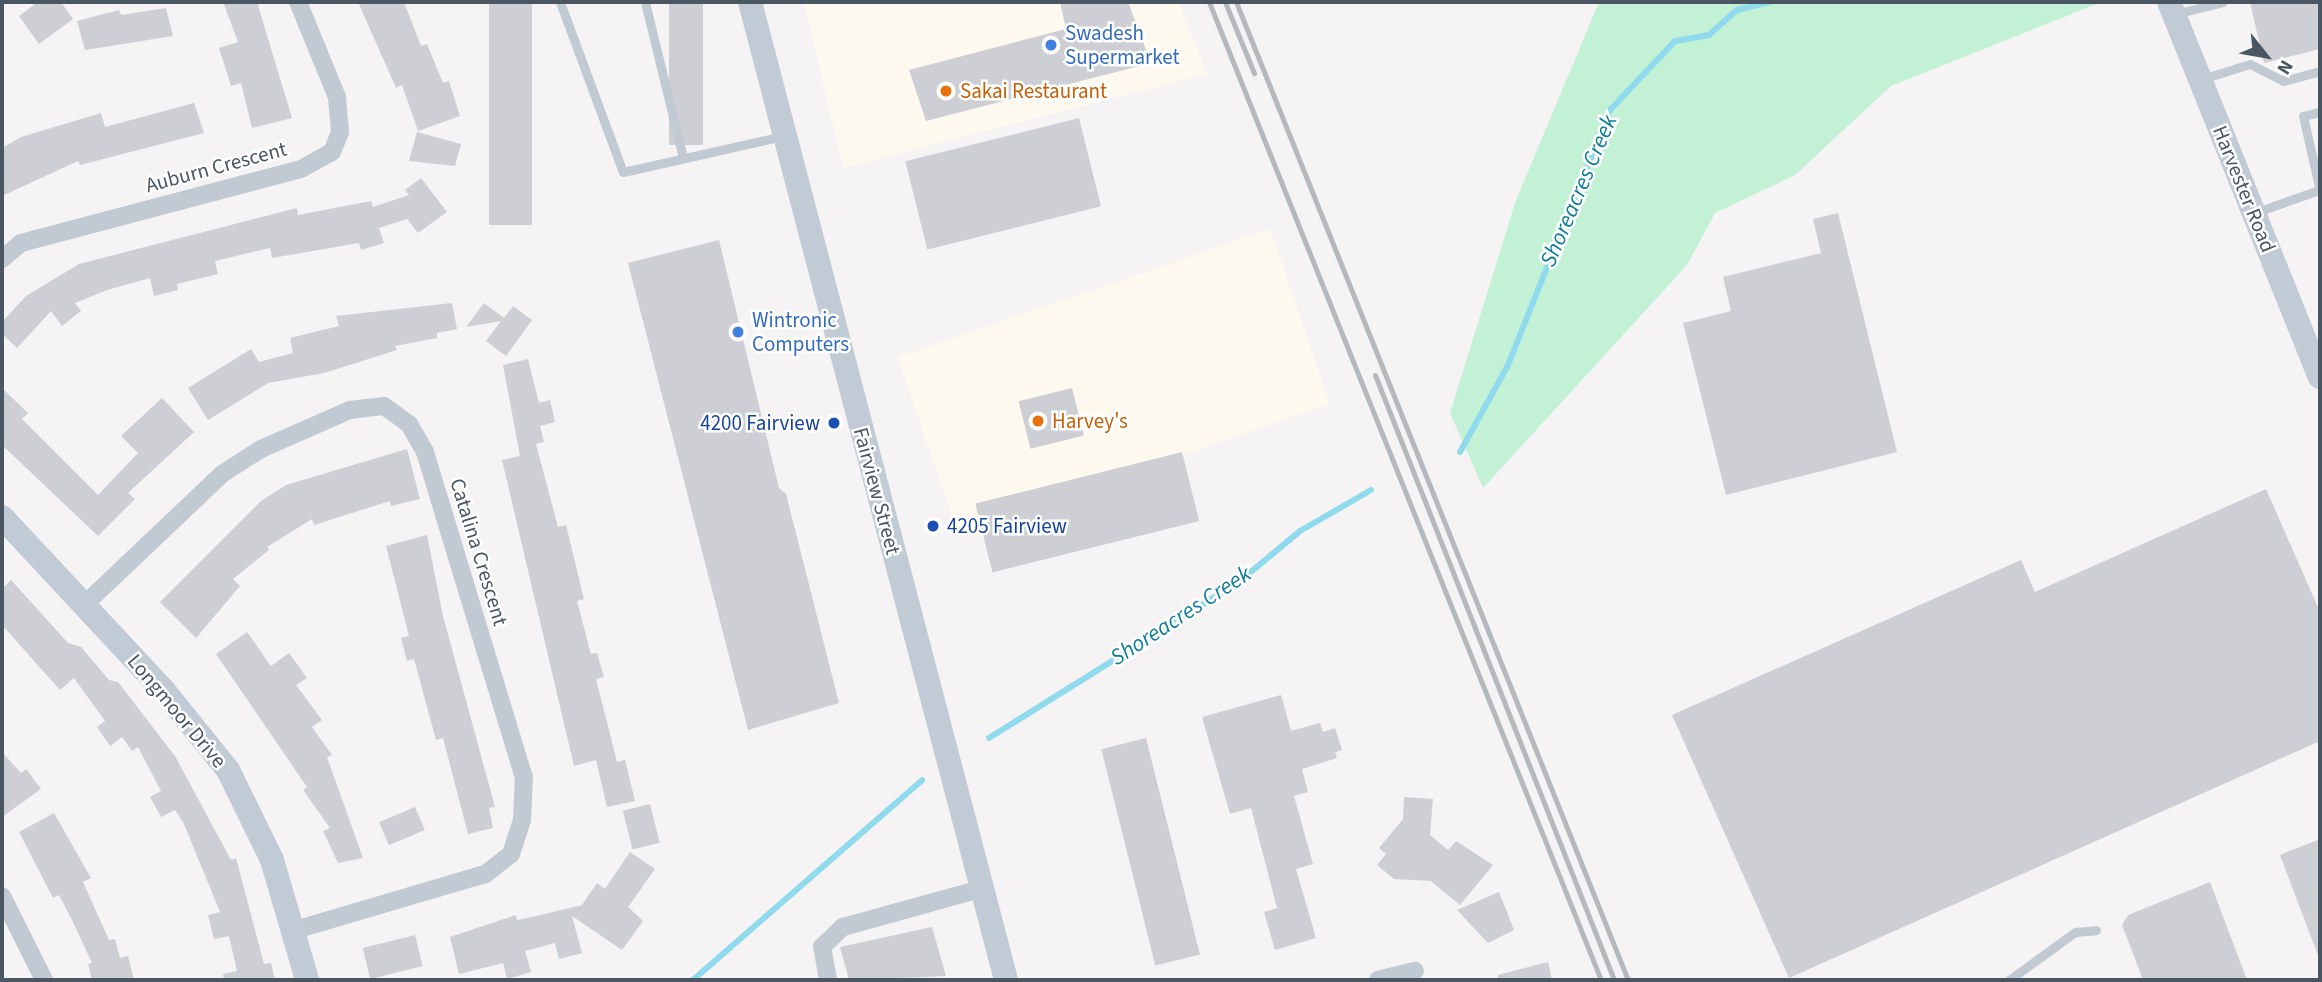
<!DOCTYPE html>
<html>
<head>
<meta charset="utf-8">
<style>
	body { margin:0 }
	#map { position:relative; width:2322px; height:982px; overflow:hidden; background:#f5f3f3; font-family:"Source Sans 3",sans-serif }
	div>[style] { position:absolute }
	.commercial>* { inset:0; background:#fdf9ef; transform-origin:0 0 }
	.green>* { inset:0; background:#c3f1d5 }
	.stream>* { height:6px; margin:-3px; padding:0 3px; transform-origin:3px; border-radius:3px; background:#90daee }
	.building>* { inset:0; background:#cdcfd5; transform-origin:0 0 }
	.lane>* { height:9px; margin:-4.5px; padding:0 4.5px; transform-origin:4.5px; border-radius:4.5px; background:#c1cad2 }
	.street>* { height:18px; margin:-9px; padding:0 9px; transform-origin:9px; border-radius:9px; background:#c1cad2 }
	.secondary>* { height:24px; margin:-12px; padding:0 12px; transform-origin:12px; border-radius:12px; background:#c1cbd6 }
	.rail>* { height:5px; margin:-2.5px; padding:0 2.5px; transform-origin:2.5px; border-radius:2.5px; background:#b5b8bd }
	.dots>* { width:19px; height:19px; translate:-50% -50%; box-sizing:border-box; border:4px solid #fff; border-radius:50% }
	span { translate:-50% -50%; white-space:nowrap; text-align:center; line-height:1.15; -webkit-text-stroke:5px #fff; paint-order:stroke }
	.shop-label { font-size:21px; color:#366cbe }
	.left { translate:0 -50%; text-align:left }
	.food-label { font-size:21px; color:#c56008 }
	.street-label { font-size:21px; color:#4a5661 }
	.transit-label { font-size:21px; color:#164399 }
	.right { translate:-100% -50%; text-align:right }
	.water-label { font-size:23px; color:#0c7c9b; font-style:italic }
	.frame { position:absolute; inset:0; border:4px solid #4a5661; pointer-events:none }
	.north { position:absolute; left:2231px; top:21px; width:70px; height:70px; -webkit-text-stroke:5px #fff; paint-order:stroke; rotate:121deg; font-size:19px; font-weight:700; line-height:28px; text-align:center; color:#4a5661 }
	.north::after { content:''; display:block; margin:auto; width:24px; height:32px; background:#4a5661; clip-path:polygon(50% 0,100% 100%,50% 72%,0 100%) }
</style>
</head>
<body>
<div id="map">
	<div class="commercial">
		<i style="clip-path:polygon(804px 2px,1179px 2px,1207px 74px,843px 168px)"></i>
		<i style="left:1270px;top:229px;width:185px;height:394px;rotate:71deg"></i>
	</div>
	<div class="green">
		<i style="clip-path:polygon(1599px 2px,2102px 2px,1891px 86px,1795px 175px,1715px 213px,1687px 265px,1483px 488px,1450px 413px,1516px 200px)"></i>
	</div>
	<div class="stream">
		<i style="left:1460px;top:452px;width:99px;rotate:-61.1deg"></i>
		<i style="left:1508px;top:365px;width:275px;rotate:-68.2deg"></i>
		<i style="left:1610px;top:110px;width:95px;rotate:-46.7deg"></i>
		<i style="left:1675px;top:41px;width:35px;rotate:-10deg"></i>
		<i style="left:1709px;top:35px;width:38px;rotate:-42deg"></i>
		<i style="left:1737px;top:10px;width:34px;rotate:-14deg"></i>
		<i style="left:989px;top:738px;width:296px;rotate:-32deg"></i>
		<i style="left:1240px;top:581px;width:78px;rotate:-39.8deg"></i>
		<i style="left:1300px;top:531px;width:82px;rotate:-30deg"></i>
		<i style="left:693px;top:980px;width:304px;rotate:-41.1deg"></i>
	</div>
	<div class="building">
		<i style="clip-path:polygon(38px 2px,61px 2px,73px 19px,39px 44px,19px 16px)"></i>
		<i style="clip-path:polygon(223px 2px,257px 2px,292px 118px,252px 128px,241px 83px,231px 86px,219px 48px,238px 42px)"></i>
		<i style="clip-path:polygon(358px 2px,404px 2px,421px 46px,427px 44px,443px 83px,449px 81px,460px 116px,418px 131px,402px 85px,396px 88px)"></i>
		<i style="left:489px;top:2px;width:43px;height:223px"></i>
		<i style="left:669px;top:2px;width:34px;height:143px"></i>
		<i style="clip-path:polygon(1060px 2px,1128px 2px,1151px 63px,926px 121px,909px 70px,1066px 29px)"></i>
		<i style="clip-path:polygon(2250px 2px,2320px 2px,2320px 49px,2264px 63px)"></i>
		<i style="clip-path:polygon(166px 8px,173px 36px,85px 50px,77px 21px,119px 10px,121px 15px)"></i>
		<i style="clip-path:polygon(194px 103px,204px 133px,80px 165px,78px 161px,2px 196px,2px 148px,21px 137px,101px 113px,105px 127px)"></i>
		<i style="left:1079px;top:118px;width:91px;height:179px;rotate:76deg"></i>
		<i style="clip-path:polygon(417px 132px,461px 144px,455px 166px,409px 161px)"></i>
		<i style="clip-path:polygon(421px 178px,447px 212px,418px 233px,407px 219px,379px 228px,384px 243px,361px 250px,359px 243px,272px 258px,270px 248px,215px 261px,218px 274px,177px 284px,178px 290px,154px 296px,150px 278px,107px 290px,75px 303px,81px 311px,62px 326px,51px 311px,17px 348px,2px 334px,2px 322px,26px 296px,79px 264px,297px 208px,298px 215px,371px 201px,373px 207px,409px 195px,405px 190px)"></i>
		<i style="clip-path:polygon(1838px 213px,1897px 452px,1726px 495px,1683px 323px,1731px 311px,1723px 277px,1821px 253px,1813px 219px)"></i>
		<i style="clip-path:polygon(719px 240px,779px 488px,786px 494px,839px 703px,748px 730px,628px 263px)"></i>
		<i style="clip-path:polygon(452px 303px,457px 329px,437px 333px,437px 338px,395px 346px,397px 350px,324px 373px,268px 383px,208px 420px,188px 388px,251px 349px,259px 362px,293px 353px,290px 338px,339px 326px,336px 316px)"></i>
		<i style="clip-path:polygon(484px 303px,504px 318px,513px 306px,532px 320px,506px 356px,486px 341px,501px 321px,466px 327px)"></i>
		<i style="clip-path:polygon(528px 359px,539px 403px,550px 400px,555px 422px,540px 426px,544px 442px,536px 444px,558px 527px,566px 525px,584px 599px,577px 601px,591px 654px,597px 653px,604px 677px,596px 679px,608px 726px,617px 762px,625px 760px,635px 801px,607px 807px,596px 760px,574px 766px,502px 460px,520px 456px,503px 365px)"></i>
		<i style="clip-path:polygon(2px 388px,28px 413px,22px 419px,98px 495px,138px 453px,121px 436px,162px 398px,194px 432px,128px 493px,135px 499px,98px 536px,2px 445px)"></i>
		<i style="left:1072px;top:388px;width:49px;height:55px;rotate:76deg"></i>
		<i style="clip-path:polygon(407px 449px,420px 499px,391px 506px,390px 501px,314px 525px,312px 519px,267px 547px,269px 550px,233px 579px,240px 586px,196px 638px,160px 602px,261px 501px,286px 485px)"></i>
		<i style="left:1182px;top:452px;width:71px;height:213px;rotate:76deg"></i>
		<i style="clip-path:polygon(2266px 489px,2320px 612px,2320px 741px,1789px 978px,1672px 715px,2021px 560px,2035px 592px)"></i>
		<i style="clip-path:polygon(427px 535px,443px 616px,495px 807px,489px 808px,493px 828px,468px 834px,443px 738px,436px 740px,414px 659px,407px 661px,401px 638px,409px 636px,386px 546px)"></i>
		<i style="clip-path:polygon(11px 580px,68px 643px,81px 647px,109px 680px,118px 682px,175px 756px,231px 860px,236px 858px,264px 964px,271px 963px,275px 980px,224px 980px,223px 974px,237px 971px,229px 936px,214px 939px,208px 915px,220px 912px,184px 824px,175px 810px,161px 817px,150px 797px,161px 791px,138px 747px,132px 751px,122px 737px,110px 746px,97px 727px,105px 721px,74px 678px,60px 690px,2px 625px,2px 589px)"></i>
		<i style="clip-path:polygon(247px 632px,271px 666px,289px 653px,307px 678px,296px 685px,322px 720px,312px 727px,332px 755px,327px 757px,363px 858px,338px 863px,323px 831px,330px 828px,303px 790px,307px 787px,216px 654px)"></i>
		<i style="clip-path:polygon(1281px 695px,1291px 731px,1320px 723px,1323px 732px,1335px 728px,1342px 750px,1335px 752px,1337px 758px,1302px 769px,1308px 792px,1294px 796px,1313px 864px,1296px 869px,1316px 938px,1275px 950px,1264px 912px,1277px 908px,1251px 808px,1230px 814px,1202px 717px)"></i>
		<i style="left:1146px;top:738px;width:223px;height:46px;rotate:76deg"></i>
		<i style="clip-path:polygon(2px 752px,21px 773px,26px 769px,41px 789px,2px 817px)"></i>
		<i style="clip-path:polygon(1404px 797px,1433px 799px,1430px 835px,1448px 850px,1456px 841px,1493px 865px,1460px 905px,1431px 881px,1394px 879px,1377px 865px,1386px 854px,1379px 848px,1403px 819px)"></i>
		<i style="left:650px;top:804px;width:40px;height:28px;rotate:76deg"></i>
		<i style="left:415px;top:807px;width:25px;height:39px;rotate:67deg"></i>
		<i style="clip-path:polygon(54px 813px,91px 878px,83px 882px,109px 940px,115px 939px,120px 958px,128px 956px,134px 980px,92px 980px,88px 964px,92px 963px,73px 922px,59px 895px,53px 898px,19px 832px)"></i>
		<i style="clip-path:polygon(2320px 839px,2320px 958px,2319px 958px,2280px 855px)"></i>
		<i style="clip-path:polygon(630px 852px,655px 869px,628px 907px,643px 921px,622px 950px,572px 916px,582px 953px,559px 959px,555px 943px,525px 951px,531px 972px,507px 979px,503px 963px,459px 974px,450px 937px,516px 915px,517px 920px,532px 917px,582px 905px,597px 883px,605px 889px)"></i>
		<i style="clip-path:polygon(2210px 882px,2247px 980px,2143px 980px,2122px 925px,2128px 915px)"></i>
		<i style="clip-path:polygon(1499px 892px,1514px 930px,1488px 943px,1457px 910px)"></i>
		<i style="clip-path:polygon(932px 927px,946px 976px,849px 980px,840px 947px)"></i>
		<i style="left:415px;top:935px;width:32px;height:54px;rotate:76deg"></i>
		<i style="clip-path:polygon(1548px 962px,1552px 980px,1498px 980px,1498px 975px)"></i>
	</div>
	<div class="lane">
		<i style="left:560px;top:2px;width:181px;rotate:69.7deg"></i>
		<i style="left:623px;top:172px;width:164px;rotate:-12.7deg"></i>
		<i style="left:645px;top:2px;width:161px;rotate:76.3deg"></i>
		<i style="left:2175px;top:14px;width:49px;rotate:-14deg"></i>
		<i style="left:2202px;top:79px;width:50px;rotate:-17.4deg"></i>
		<i style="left:2250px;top:64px;width:37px;rotate:27deg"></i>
		<i style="left:2283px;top:81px;width:38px;rotate:-15deg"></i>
		<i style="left:2320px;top:112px;width:17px;rotate:167deg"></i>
		<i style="left:2303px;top:116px;width:77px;rotate:77.2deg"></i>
		<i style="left:2254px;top:213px;width:69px;rotate:-19.5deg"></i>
		<i style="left:2009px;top:980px;width:82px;rotate:-36deg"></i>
		<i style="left:2075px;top:932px;width:21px;rotate:-5deg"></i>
	</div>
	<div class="street">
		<i style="left:2px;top:259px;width:25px;rotate:-40deg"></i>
		<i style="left:21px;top:243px;width:290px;rotate:-14.8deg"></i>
		<i style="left:301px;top:169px;width:35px;rotate:-29deg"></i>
		<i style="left:332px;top:152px;width:22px;rotate:-68deg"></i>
		<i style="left:340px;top:132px;width:35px;rotate:-95deg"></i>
		<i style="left:337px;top:97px;width:103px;rotate:-112.3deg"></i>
		<i style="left:84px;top:605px;width:190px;rotate:-43.5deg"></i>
		<i style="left:222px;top:474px;width:46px;rotate:-32.7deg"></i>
		<i style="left:261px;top:449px;width:97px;rotate:-23.7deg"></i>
		<i style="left:350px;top:410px;width:34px;rotate:-7deg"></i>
		<i style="left:384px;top:406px;width:31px;rotate:36deg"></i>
		<i style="left:409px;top:424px;width:32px;rotate:60deg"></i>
		<i style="left:425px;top:452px;width:340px;rotate:73.1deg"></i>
		<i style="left:524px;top:777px;width:43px;rotate:92.7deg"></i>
		<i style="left:522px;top:820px;width:36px;rotate:108deg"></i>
		<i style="left:511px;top:854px;width:33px;rotate:142deg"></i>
		<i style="left:485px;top:874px;width:202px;rotate:163.6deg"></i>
		<i style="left:2px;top:896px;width:94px;rotate:63.4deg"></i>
		<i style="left:828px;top:980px;width:34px;rotate:-100deg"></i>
		<i style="left:822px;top:947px;width:29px;rotate:-44deg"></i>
		<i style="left:843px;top:927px;width:142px;rotate:-15.5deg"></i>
		<i style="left:1378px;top:980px;width:38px;rotate:-14deg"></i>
	</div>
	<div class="secondary">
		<i style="left:750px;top:2px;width:1011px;rotate:75.33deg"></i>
		<i style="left:2169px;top:2px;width:404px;rotate:68.1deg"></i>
		<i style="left:2px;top:517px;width:239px;rotate:47deg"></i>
		<i style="left:165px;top:692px;width:100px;rotate:51.1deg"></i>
		<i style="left:228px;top:770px;width:100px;rotate:63.9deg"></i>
		<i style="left:272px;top:860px;width:125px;rotate:73.7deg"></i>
	</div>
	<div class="rail">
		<i style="left:1209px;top:2px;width:1054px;rotate:68.16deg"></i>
		<i style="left:1225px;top:2px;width:77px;rotate:67.8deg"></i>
		<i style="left:1236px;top:2px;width:1054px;rotate:68.16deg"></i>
		<i style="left:1375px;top:375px;width:650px;rotate:68.44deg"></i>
	</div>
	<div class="dots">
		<i style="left:1051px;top:45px;background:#3f7fe0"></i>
		<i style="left:946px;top:91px;background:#e8710a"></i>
		<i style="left:738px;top:332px;background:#3f7fe0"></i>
		<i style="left:1038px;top:421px;background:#e8710a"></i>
		<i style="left:834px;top:423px;background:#1a4fb4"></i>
		<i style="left:933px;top:526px;background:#1a4fb4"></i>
	</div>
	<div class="shop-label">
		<span class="left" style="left:1065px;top:45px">Swadesh<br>Supermarket</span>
		<span class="left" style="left:752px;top:332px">Wintronic<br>Computers</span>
	</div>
	<div class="food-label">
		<span class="left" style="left:960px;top:91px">Sakai Restaurant</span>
		<span class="left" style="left:1052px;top:421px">Harvey's</span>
	</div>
	<div class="street-label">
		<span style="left:216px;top:167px;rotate:-15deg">Auburn Crescent</span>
		<span style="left:2244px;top:189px;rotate:68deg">Harvester Road</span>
		<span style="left:877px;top:491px;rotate:75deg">Fairview Street</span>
		<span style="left:479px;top:552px;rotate:73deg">Catalina Crescent</span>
		<span style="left:177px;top:711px;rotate:50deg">Longmoor Drive</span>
	</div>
	<div class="transit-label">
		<span class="right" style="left:820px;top:423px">4200 Fairview</span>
		<span class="left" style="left:947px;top:526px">4205 Fairview</span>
	</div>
	<div class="water-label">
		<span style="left:1579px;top:191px;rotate:-67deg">Shoreacres Creek</span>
		<span style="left:1181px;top:616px;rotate:-33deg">Shoreacres Creek</span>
	</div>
	<div class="frame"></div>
	<div class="north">N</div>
</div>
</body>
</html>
